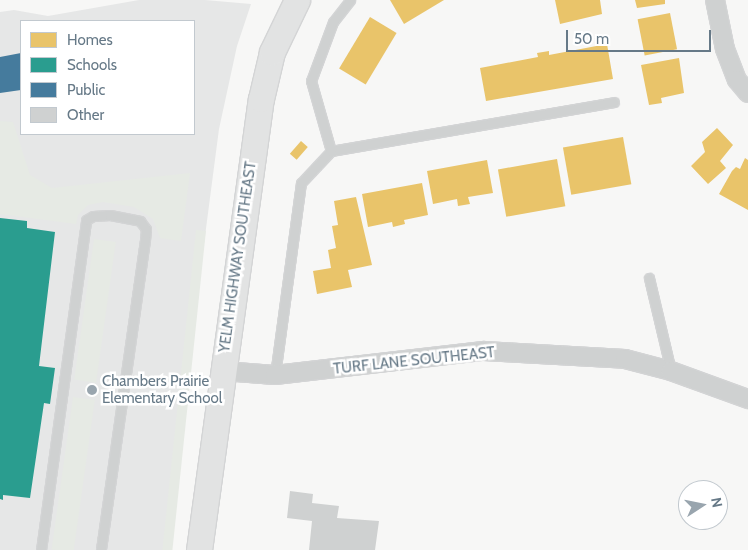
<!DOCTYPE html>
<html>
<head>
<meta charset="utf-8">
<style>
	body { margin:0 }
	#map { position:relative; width:748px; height:550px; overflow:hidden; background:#f7f7f6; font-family:Cabin,sans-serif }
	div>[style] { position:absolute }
	.built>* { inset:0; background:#e6e7e7 }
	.green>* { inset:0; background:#e6eae4; transform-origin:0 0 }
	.homes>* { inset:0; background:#e9c46a; transform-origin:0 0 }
	.schools>* { inset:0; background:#2a9d8f }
	.public>* { inset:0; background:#457b9d }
	.building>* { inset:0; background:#cfd1d1 }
	.roads { filter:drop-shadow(1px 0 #d3d4d5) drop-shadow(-1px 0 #d3d4d5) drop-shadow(0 1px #d3d4d5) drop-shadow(0 -1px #d3d4d5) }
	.lane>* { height:9px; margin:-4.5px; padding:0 4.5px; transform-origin:4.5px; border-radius:4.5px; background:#cfd1d1 }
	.street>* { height:18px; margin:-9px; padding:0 9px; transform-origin:9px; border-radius:9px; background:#cfd1d1 }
	.secondary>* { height:25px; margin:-12.5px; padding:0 12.5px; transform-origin:12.5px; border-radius:12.5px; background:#e2e3e3 }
	.dots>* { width:14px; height:14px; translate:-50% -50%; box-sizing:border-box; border:2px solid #fff; border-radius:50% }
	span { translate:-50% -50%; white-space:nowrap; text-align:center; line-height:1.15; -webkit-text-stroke:5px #fff; paint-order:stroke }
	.street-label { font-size:15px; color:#667987 }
	.poi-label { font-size:15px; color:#667987 }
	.left { translate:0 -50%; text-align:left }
	.legend { position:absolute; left:20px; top:20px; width:175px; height:115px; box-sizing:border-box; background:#fff; border:1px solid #c2c9cf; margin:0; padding:6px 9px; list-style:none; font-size:15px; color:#667987 }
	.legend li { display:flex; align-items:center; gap:10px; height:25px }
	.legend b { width:25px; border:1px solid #c2c9cf }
	.north { position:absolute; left:678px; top:480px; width:50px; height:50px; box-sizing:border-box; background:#fff; border:1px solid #c2c9cf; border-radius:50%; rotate:79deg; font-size:14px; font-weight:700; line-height:20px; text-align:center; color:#667987 }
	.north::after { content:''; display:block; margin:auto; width:18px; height:22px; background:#99a5ae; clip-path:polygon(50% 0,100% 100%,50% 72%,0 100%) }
	.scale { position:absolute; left:566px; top:30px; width:145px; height:22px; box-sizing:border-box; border:2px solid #667987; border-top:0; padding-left:6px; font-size:15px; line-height:18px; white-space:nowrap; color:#667987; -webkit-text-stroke:4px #fff; paint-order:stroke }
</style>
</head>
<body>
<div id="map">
	<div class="built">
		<i style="clip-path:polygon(evenodd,139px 0,205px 0,251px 4px,237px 46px,219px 129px,164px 550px,0 550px,0 12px,14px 10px,48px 16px,139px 0,21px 21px,194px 21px,194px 134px,21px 134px,21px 21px)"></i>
	</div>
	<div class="green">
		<i style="clip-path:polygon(0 121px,13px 122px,30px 175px,52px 188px,190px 173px,181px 241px,160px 238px,153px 219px,134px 207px,103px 202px,88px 205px,78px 215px,76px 224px,0 214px)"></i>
		<i style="left:196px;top:230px;width:10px;height:323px;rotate:6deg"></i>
		<i style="left:94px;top:239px;width:22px;height:142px;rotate:8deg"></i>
		<i style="left:73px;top:397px;width:22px;height:154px;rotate:8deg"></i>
	</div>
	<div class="homes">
		<i style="clip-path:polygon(390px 0,444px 0,404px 24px)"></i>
		<i style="clip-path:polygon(555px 0,600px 0,602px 14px,560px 24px)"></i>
		<i style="clip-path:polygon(635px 0,665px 0,665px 4px,637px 8px)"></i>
		<i style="left:670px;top:13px;width:37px;height:33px;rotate:79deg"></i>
		<i style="left:370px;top:17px;width:31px;height:60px;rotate:31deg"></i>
		<i style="clip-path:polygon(607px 44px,613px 79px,486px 101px,480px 68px,538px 57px,537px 53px,549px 51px,549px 55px)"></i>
		<i style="clip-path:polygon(679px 58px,684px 93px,661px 98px,662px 103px,649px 105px,641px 65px)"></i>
		<i style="clip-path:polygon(717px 128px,733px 145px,720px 161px,726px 168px,708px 184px,691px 166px,705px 152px,702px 142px)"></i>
		<i style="left:623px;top:137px;width:48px;height:61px;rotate:80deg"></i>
		<i style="left:301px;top:141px;width:9px;height:17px;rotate:41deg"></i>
		<i style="clip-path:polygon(745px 158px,748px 160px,748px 210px,719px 194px,732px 171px,736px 167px,740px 169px)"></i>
		<i style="left:557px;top:159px;width:48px;height:60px;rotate:80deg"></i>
		<i style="clip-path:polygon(487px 160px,493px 193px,468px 197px,470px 204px,458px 206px,457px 199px,433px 204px,427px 171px)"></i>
		<i style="clip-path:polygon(422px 183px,428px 215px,404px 220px,405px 224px,393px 227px,392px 222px,368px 227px,362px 194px)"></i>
		<i style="clip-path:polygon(356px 197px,372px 265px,348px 270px,352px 287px,317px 294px,313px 271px,331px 268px,328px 250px,336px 248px,332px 226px,338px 225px,334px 201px)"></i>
	</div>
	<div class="schools">
		<i style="clip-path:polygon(0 218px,27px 221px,27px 228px,55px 232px,39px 366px,55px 368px,50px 404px,44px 403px,30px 498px,3px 495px,3px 500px,0 499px)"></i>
	</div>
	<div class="public">
		<i style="clip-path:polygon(21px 53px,21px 90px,0 93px,0 57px)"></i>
	</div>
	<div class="building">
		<i style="clip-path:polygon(290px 491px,313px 494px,312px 503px,339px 506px,337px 518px,379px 521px,375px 550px,309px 550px,312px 521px,287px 518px)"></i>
	</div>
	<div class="roads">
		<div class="lane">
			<i style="left:331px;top:151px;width:287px;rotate:-9.8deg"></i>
			<i style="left:649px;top:278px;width:96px;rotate:76.7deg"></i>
			<i style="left:275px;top:375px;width:194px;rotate:-82.3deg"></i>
			<i style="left:301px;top:183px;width:44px;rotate:-46.8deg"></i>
			<i style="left:331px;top:151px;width:73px;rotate:-105.9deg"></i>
			<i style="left:311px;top:81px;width:63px;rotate:-69.6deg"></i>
			<i style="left:333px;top:22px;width:28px;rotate:-52deg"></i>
			<i style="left:41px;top:550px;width:333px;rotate:-82.2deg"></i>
			<i style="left:86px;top:220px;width:8px;rotate:-30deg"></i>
			<i style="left:93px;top:216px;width:17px;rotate:-3deg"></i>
			<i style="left:110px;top:215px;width:31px;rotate:11deg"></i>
			<i style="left:140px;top:221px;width:10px;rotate:53deg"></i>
			<i style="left:146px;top:229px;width:11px;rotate:95deg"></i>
			<i style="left:145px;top:240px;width:313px;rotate:98.1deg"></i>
		</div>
		<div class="street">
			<i style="left:715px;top:0;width:50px;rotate:78.5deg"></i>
			<i style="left:725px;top:49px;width:33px;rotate:69deg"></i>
			<i style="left:737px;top:80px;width:17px;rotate:50deg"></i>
			<i style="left:223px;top:371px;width:52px;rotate:4.4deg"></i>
			<i style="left:275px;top:375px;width:210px;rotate:-6.6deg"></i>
			<i style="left:484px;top:351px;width:141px;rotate:3.2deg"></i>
			<i style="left:625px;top:359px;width:48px;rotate:14.6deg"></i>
			<i style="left:671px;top:371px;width:82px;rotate:20deg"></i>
		</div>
		<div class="secondary">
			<i style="left:199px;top:550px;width:455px;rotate:-82.2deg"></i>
			<i style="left:261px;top:99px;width:48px;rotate:-76.8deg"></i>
			<i style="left:272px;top:52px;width:58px;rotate:-64.3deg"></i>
		</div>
	</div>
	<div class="dots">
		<i style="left:92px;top:390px;background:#99a5ae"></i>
	</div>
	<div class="street-label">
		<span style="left:238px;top:257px;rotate:-82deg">YELM HIGHWAY SOUTHEAST</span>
		<span style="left:414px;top:361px;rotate:-6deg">TURF LANE SOUTHEAST</span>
	</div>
	<div class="poi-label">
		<span class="left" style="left:102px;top:390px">Chambers Prairie<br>Elementary School</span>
	</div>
	<ul class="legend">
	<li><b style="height:14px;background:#e9c46a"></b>Homes</li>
	<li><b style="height:14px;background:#2a9d8f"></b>Schools</li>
	<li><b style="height:14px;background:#457b9d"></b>Public</li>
	<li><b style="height:14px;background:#cfd1d1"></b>Other</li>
	</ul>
	<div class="north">N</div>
	<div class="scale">50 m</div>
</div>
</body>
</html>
